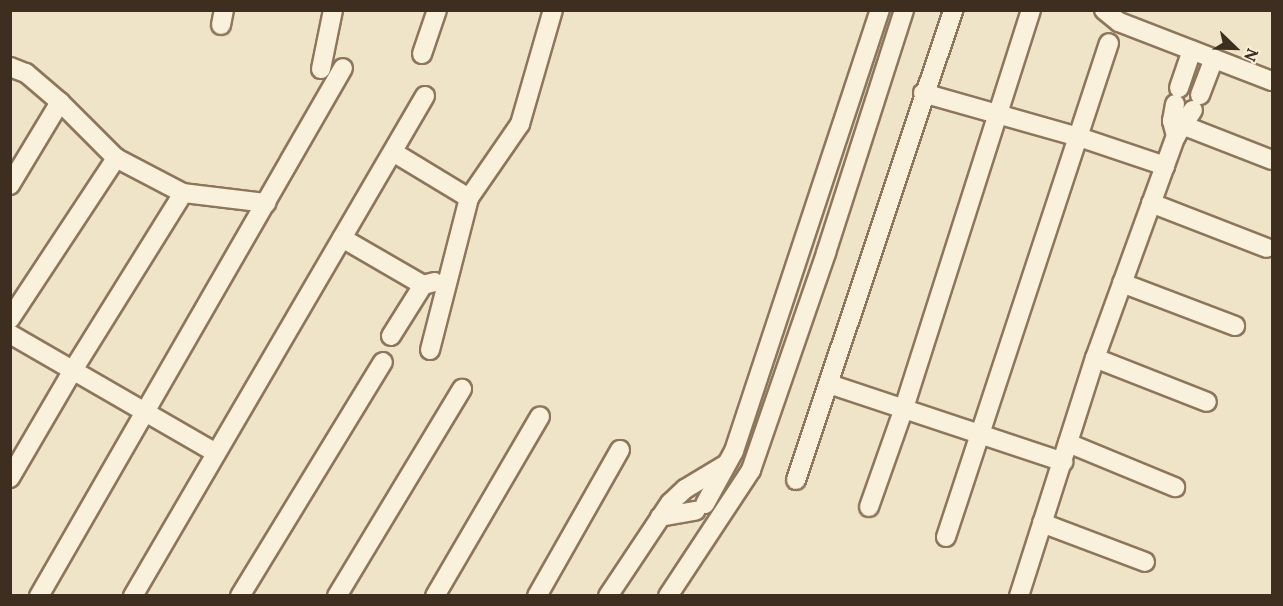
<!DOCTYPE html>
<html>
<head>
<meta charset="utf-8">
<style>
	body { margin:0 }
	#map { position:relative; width:1283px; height:606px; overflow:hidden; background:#f0e4c8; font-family:Lora,serif }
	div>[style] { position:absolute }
	.roads { filter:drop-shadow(2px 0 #8d765c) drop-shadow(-2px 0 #8d765c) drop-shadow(0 2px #8d765c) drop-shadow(0 -2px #8d765c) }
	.minor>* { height:18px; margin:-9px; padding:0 9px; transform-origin:9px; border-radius:9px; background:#faf1dc }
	span { translate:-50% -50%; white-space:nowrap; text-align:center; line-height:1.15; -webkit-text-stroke:4.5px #f7eed8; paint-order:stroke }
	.frame { position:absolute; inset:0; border:12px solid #3d2e20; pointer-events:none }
	.north { position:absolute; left:1205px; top:18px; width:60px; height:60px; -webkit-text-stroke:4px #f7eed8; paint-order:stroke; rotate:113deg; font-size:16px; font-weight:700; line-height:24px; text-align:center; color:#3d2e20 }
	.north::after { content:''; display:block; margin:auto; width:21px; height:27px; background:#3d2e20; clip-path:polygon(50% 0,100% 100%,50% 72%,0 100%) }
</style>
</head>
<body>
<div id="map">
	<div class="roads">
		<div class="minor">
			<i style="left:1104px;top:10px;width:19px;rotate:39deg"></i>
			<i style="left:1119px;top:22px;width:164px;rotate:21.1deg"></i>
			<i style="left:221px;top:25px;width:15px;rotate:-79deg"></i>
			<i style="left:422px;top:54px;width:46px;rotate:-71.2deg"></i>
			<i style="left:10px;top:67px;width:17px;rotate:21deg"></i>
			<i style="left:26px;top:73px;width:45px;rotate:40.5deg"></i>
			<i style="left:60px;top:102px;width:79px;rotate:45deg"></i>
			<i style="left:116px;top:158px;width:76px;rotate:27.6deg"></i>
			<i style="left:183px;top:193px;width:84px;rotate:6.9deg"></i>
			<i style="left:321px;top:69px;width:60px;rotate:-78.5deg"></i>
			<i style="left:1179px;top:88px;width:40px;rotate:-71.1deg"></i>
			<i style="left:923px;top:93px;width:162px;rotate:15.8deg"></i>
			<i style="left:1079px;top:137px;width:91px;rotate:18.6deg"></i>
			<i style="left:1200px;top:95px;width:39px;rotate:-69deg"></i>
			<i style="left:1175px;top:104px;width:17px;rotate:100deg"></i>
			<i style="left:1172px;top:121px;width:16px;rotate:75deg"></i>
			<i style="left:1176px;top:136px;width:31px;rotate:-57deg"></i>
			<i style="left:1172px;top:121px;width:107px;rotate:21.3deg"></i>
			<i style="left:393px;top:152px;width:89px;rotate:31.2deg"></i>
			<i style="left:10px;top:185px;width:97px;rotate:-58.9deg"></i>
			<i style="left:1151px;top:203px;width:124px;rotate:21.2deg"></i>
			<i style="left:342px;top:238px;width:94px;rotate:30.1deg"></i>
			<i style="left:1122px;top:283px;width:121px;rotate:20.8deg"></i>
			<i style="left:10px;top:319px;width:193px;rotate:-56.6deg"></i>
			<i style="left:10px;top:334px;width:238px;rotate:30deg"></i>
			<i style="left:391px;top:336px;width:60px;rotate:-57.9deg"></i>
			<i style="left:423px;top:285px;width:12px;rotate:-14deg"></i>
			<i style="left:430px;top:350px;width:157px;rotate:-75.6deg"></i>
			<i style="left:469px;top:198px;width:90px;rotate:-55.4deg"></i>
			<i style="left:520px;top:124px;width:119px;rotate:-73.9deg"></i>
			<i style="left:1095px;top:358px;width:120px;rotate:21.4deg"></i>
			<i style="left:829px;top:384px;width:247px;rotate:18.4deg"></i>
			<i style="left:1068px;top:443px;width:116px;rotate:22.4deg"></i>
			<i style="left:10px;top:478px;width:125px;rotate:-59.7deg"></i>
			<i style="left:73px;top:370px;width:208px;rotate:-58.1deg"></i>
			<i style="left:796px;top:480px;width:496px;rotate:-71.5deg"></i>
			<i style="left:705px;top:504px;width:60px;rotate:-61.3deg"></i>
			<i style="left:734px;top:451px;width:465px;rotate:-71.7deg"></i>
			<i style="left:869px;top:507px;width:105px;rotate:-70.5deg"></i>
			<i style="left:904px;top:408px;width:418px;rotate:-72.3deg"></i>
			<i style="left:660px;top:517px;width:36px;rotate:-10deg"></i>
			<i style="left:1042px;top:523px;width:110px;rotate:20.7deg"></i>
			<i style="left:946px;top:537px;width:520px;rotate:-71.74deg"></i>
			<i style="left:39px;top:596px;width:609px;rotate:-60.07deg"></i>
			<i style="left:133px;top:596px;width:579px;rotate:-59.72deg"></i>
			<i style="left:240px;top:596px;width:274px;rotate:-58.6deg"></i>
			<i style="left:337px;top:596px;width:242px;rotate:-58.9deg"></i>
			<i style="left:435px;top:596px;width:208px;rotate:-59.7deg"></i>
			<i style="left:537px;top:596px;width:168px;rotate:-60.4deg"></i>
			<i style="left:608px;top:596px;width:112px;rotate:-56.3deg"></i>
			<i style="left:670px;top:503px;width:21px;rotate:-43deg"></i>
			<i style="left:685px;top:489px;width:47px;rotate:-31deg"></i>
			<i style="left:668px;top:596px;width:151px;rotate:-56.6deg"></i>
			<i style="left:751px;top:470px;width:230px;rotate:-70.9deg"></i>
			<i style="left:826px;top:253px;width:255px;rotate:-72.2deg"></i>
			<i style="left:1019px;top:596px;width:250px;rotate:-72.3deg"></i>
			<i style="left:1095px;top:358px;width:236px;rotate:-70deg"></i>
		</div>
	</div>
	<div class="frame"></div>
	<div class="north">N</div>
</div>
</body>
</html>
